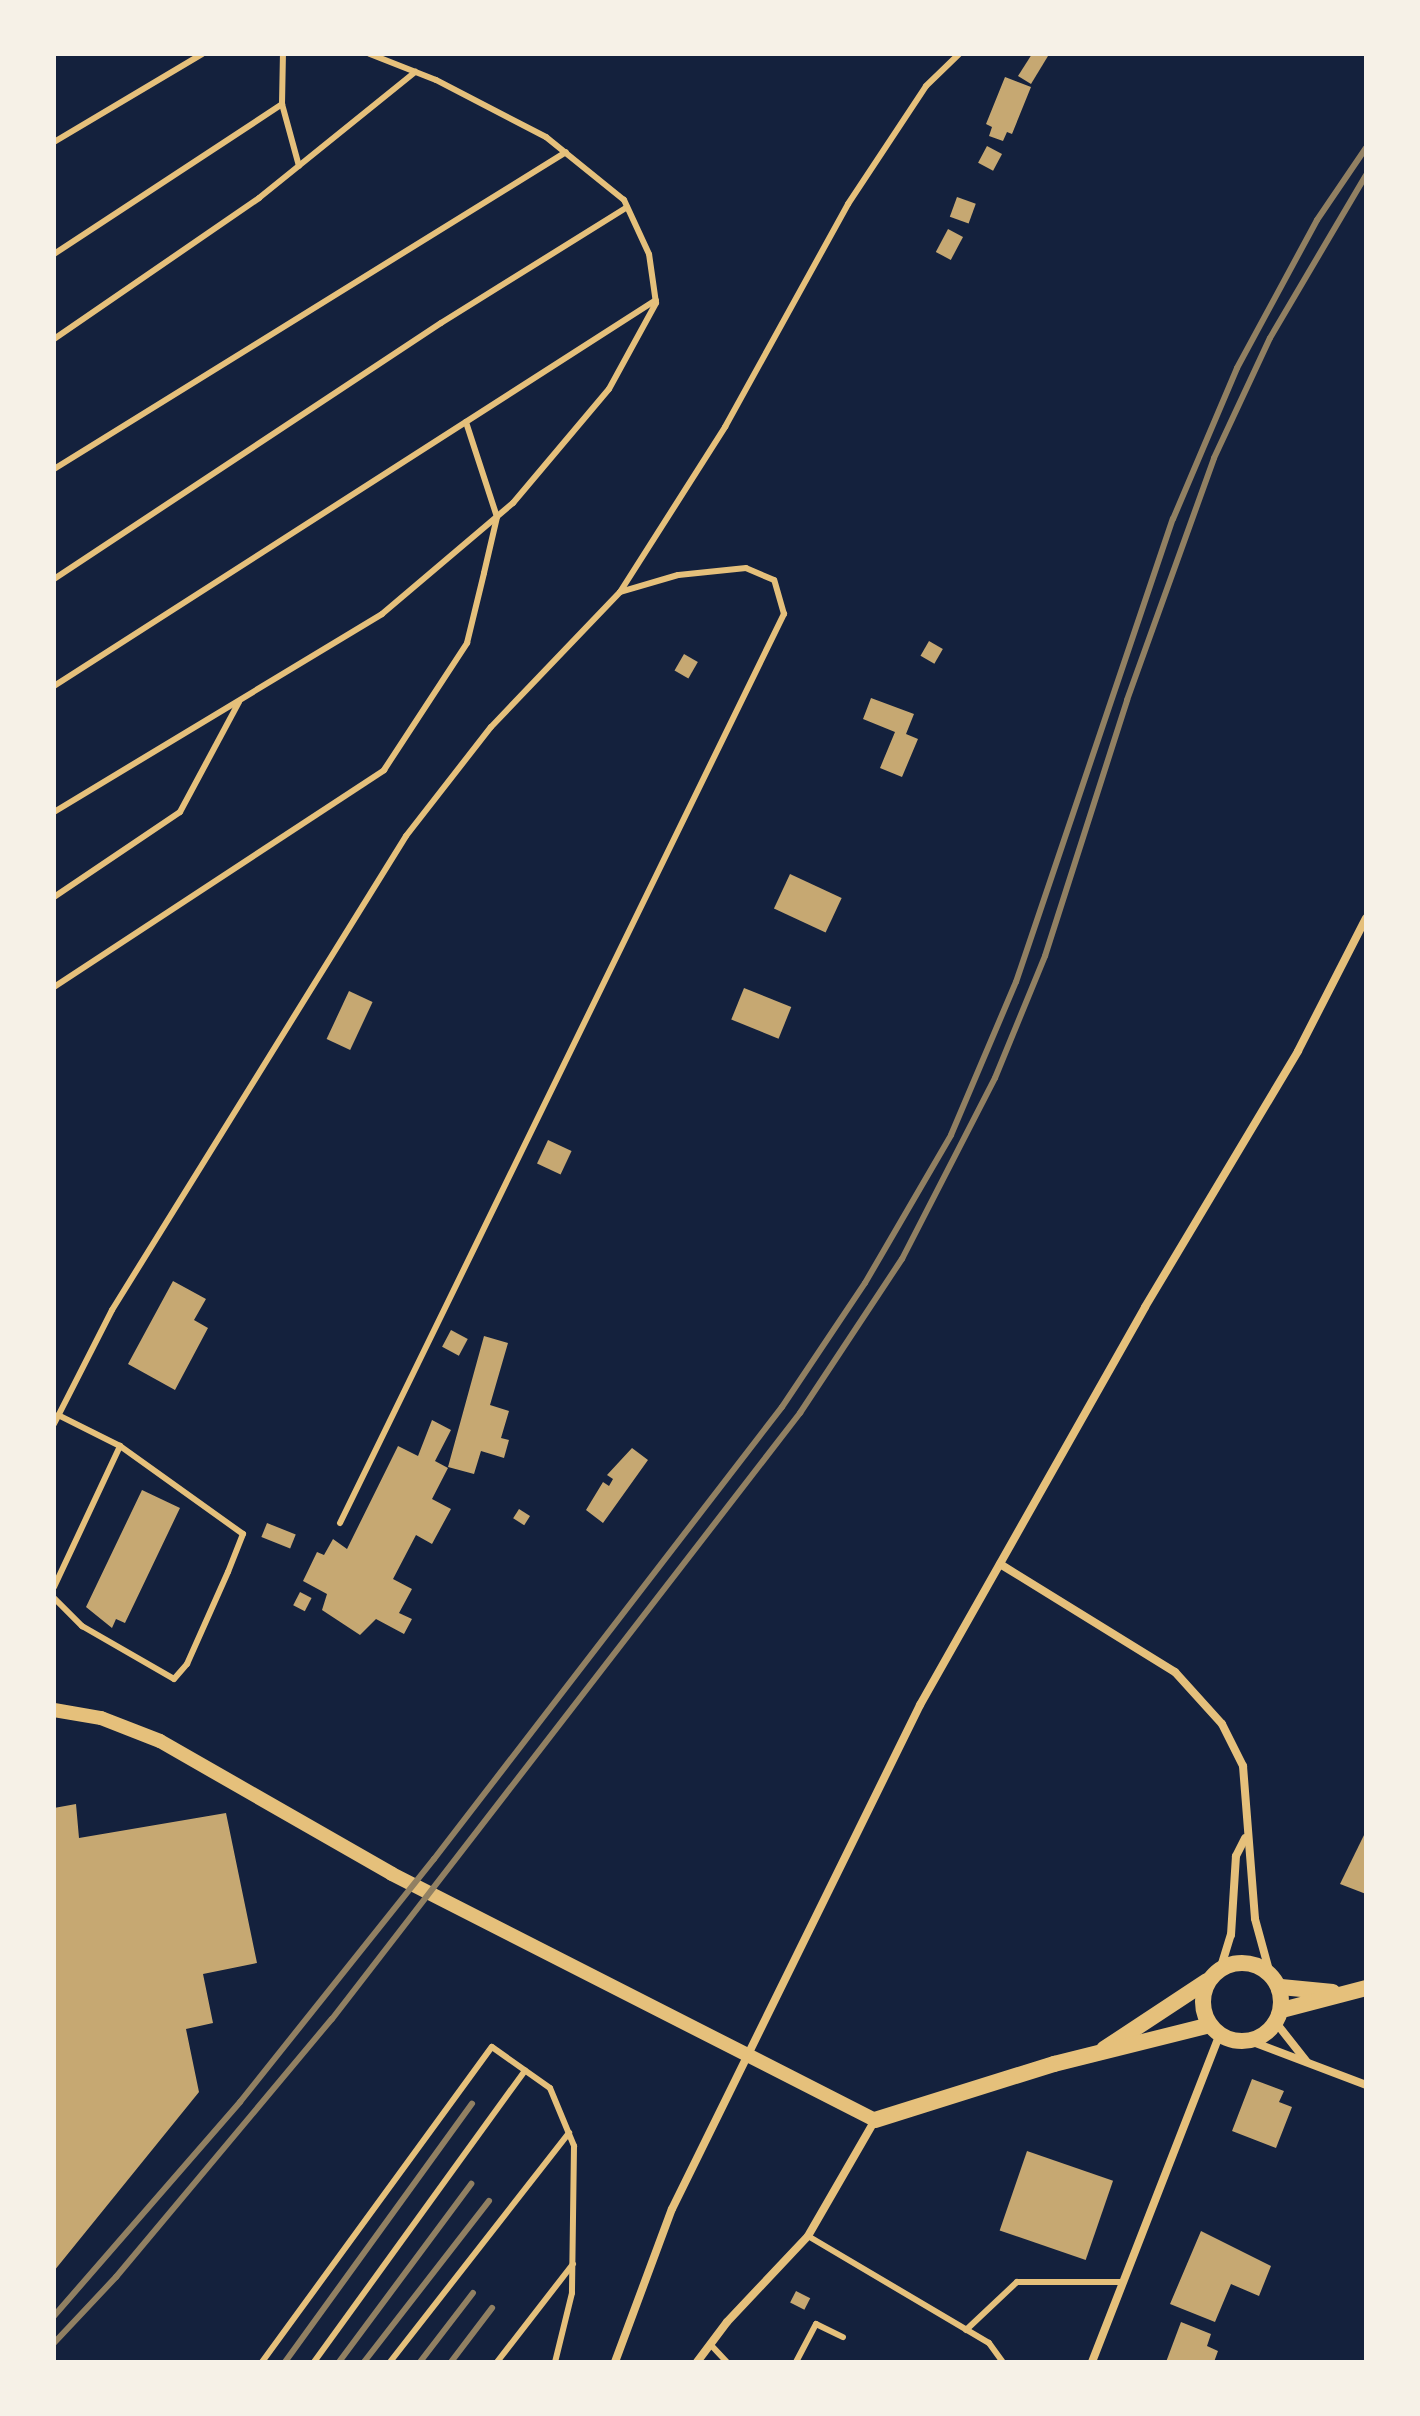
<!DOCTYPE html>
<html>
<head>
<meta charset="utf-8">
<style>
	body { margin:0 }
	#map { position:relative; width:1420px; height:2416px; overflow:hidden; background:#14213d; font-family:"Source Serif 4",serif }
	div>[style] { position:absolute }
	.building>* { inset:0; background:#c6a872; transform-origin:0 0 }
	.service>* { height:6px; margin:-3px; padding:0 3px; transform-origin:3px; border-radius:3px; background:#e5c07b }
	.minor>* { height:8px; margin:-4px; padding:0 4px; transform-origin:4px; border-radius:4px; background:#e5c07b }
	.tertiary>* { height:14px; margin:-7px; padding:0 7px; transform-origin:7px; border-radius:7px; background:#e5c07b }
	.secondary>* { height:16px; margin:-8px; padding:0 8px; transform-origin:8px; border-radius:8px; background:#e5c07b }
	.secondary>.ring { margin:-8px; padding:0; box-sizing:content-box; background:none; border:16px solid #e5c07b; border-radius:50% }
	.rail>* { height:6px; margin:-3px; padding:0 3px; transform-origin:3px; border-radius:3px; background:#918062 }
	span { translate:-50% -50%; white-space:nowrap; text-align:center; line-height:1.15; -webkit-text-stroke:8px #f6f1e7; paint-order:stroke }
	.frame { position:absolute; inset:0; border:56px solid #f6f1e7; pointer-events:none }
</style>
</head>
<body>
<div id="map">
	<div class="building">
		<i style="clip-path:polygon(1032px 54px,1048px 56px,1031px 84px,1018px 76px)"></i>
		<i style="clip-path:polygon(1005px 77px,1031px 87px,1012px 134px,1007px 132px,1003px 141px,989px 136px,992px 127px,986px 124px)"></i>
		<i style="left:987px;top:146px;width:17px;height:19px;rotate:28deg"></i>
		<i style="left:957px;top:197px;width:20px;height:21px;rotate:20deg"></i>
		<i style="left:948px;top:229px;width:17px;height:26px;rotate:28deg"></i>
		<i style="left:929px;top:641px;width:16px;height:17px;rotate:30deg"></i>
		<i style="left:684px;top:654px;width:16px;height:19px;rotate:30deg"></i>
		<i style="clip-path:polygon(871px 698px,914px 714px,906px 734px,918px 739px,902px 777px,880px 768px,895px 732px,863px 719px)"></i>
		<i style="left:790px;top:874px;width:57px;height:38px;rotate:25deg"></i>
		<i style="left:744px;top:988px;width:51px;height:34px;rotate:22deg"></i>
		<i style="left:349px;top:991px;width:26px;height:53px;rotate:25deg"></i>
		<i style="left:548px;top:1140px;width:26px;height:26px;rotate:25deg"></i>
		<i style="clip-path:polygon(173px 1281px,206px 1299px,194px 1320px,208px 1328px,175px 1390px,128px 1364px)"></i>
		<i style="left:451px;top:1330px;width:19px;height:19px;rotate:28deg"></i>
		<i style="clip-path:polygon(484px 1336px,508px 1343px,490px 1405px,509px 1411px,501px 1438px,509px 1440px,504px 1458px,481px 1451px,474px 1474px,448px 1467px)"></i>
		<i style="clip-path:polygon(432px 1420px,451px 1430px,435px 1461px,448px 1468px,432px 1499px,451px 1509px,432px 1544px,416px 1535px,393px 1579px,412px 1589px,399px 1613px,412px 1619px,404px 1634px,376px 1619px,360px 1635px,322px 1610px,327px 1594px,303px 1581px,317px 1552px,324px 1555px,333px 1539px,347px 1549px,398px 1446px,418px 1456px)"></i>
		<i style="clip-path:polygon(632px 1448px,648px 1460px,603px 1523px,586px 1510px,603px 1482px,609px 1486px,613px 1479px,607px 1475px)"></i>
		<i style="clip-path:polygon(142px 1490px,180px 1508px,125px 1623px,116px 1619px,112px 1628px,86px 1607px)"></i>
		<i style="left:519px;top:1509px;width:13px;height:11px;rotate:32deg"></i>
		<i style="left:267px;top:1523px;width:31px;height:15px;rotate:22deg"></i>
		<i style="left:300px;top:1592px;width:13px;height:15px;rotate:27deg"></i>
		<i style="clip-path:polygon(76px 1804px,79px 1838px,226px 1813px,257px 1963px,203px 1974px,213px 2023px,186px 2029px,199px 2092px,54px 2271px,54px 1808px)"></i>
		<i style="clip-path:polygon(1366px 1831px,1366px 1894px,1340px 1884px)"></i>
		<i style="clip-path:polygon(1252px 2079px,1284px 2091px,1279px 2102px,1292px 2107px,1276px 2148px,1232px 2131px)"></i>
		<i style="left:1027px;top:2151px;width:91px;height:84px;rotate:19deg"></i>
		<i style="clip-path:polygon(1201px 2231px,1271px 2266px,1259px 2296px,1231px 2284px,1215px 2322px,1170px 2304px)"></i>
		<i style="left:796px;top:2291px;width:16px;height:13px;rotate:27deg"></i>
		<i style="clip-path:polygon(1181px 2322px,1211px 2334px,1207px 2346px,1218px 2351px,1214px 2362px,1166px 2362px)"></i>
	</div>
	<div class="service">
		<i style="left:282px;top:104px;width:64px;rotate:74.7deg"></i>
		<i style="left:54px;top:142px;width:172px;rotate:-30.7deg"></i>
		<i style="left:54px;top:254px;width:273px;rotate:-33.3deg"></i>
		<i style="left:282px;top:104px;width:50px;rotate:-88.9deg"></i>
		<i style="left:54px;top:339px;width:249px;rotate:-34.5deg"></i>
		<i style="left:259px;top:198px;width:201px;rotate:-38.9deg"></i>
		<i style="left:54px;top:469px;width:602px;rotate:-31.76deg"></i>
		<i style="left:54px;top:579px;width:464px;rotate:-33.5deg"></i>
		<i style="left:441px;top:323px;width:219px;rotate:-31.9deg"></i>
		<i style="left:54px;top:686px;width:715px;rotate:-32.67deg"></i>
		<i style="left:54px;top:812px;width:383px;rotate:-31.1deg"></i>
		<i style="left:382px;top:614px;width:172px;rotate:-40.3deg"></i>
		<i style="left:513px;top:503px;width:149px;rotate:-49.9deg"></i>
		<i style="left:609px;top:389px;width:98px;rotate:-61.3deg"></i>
		<i style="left:656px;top:303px;width:49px;rotate:-98.1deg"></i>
		<i style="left:649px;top:254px;width:60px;rotate:-114.8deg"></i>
		<i style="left:624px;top:200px;width:100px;rotate:-141.1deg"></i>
		<i style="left:546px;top:137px;width:124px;rotate:-152.6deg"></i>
		<i style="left:436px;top:80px;width:71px;rotate:-158.5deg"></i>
		<i style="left:54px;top:897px;width:152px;rotate:-34deg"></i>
		<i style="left:180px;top:812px;width:125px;rotate:-61.8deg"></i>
		<i style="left:54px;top:987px;width:395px;rotate:-33.3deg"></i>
		<i style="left:384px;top:770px;width:152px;rotate:-56.8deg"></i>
		<i style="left:467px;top:643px;width:72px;rotate:-76.3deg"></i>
		<i style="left:484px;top:573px;width:57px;rotate:-76.9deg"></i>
		<i style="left:497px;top:517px;width:100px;rotate:-108.1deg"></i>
		<i style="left:54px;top:1424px;width:128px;rotate:-63deg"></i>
		<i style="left:112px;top:1310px;width:558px;rotate:-58.19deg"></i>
		<i style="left:406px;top:836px;width:138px;rotate:-52.1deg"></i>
		<i style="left:491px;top:727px;width:187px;rotate:-46.3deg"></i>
		<i style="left:620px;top:592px;width:196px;rotate:-57.5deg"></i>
		<i style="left:725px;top:427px;width:255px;rotate:-61.1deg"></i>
		<i style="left:848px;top:204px;width:141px;rotate:-56.5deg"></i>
		<i style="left:926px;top:86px;width:46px;rotate:-44.1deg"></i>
		<i style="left:340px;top:1523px;width:1012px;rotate:-63.97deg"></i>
		<i style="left:784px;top:614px;width:35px;rotate:-106deg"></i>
		<i style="left:774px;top:580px;width:30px;rotate:-157deg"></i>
		<i style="left:746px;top:568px;width:68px;rotate:174.1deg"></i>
		<i style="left:678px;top:575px;width:60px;rotate:163.7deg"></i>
		<i style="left:54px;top:1587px;width:156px;rotate:-64.9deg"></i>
		<i style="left:120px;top:1446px;width:69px;rotate:-153.4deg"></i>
		<i style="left:54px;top:1598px;width:40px;rotate:45deg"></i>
		<i style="left:82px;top:1626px;width:106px;rotate:29.9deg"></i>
		<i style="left:174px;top:1679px;width:20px;rotate:-49deg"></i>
		<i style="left:187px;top:1664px;width:101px;rotate:-66deg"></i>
		<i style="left:228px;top:1572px;width:41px;rotate:-68.5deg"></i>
		<i style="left:243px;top:1534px;width:151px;rotate:-144.4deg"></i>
		<i style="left:808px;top:2236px;width:210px;rotate:30.6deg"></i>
		<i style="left:989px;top:2343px;width:24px;rotate:54deg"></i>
		<i style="left:966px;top:2330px;width:70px;rotate:-43.3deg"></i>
		<i style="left:1017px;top:2282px;width:106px"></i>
		<i style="left:710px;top:2344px;width:25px;rotate:47deg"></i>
		<i style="left:262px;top:2362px;width:390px;rotate:-53.9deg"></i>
		<i style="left:492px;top:2047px;width:71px;rotate:35.3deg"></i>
		<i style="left:550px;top:2088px;width:63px;rotate:67.5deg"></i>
		<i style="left:574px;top:2146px;width:147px;rotate:90.8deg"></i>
		<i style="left:572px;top:2293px;width:71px;rotate:103.8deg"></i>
		<i style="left:314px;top:2362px;width:360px;rotate:-54.1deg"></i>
		<i style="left:390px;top:2362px;width:291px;rotate:-52deg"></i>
		<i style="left:497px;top:2362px;width:124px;rotate:-52.2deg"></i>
		<i style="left:796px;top:2362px;width:43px;rotate:-62.2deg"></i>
		<i style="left:816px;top:2324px;width:30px;rotate:26deg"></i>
	</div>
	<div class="minor">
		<i style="left:1000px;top:1564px;width:206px;rotate:31.7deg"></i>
		<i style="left:1175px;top:1672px;width:70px;rotate:47.9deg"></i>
		<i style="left:1222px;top:1724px;width:47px;rotate:63.4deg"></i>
		<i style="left:1243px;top:1766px;width:153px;rotate:85.5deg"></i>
		<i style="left:1255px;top:1919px;width:57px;rotate:74.7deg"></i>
		<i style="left:1220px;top:1970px;width:37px;rotate:-73deg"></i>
		<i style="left:1231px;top:1935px;width:79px;rotate:-86.4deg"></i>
		<i style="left:1236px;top:1856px;width:20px;rotate:-63deg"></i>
		<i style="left:1277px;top:2024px;width:48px;rotate:51.7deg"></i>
		<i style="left:1245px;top:2039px;width:129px;rotate:20.8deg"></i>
		<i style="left:615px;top:2362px;width:163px;rotate:-69.6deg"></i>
		<i style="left:672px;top:2209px;width:562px;rotate:-63.8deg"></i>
		<i style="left:920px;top:1705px;width:457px;rotate:-60.5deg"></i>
		<i style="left:1145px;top:1307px;width:298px;rotate:-59.1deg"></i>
		<i style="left:1298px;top:1051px;width:149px;rotate:-62.9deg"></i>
		<i style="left:697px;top:2362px;width:50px;rotate:-53.1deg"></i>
		<i style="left:727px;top:2322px;width:118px;rotate:-46.7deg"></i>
		<i style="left:808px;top:2236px;width:134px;rotate:-60deg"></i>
		<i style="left:1092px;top:2362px;width:353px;rotate:-68.7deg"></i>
	</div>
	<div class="tertiary">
		<i style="left:54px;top:1710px;width:48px;rotate:9.7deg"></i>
		<i style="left:101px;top:1718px;width:63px;rotate:21.3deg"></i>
		<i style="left:160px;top:1741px;width:267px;rotate:29.8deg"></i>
		<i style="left:392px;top:1874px;width:542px;rotate:26.99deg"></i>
	</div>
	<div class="secondary">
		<i class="ring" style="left:1203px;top:1963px;width:62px;height:62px"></i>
		<i style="left:1281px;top:1987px;width:52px;rotate:5.5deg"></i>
		<i style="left:1282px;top:2010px;width:87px;rotate:-14.7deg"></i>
		<i style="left:1104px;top:2049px;width:123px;rotate:-33.4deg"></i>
		<i style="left:875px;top:2120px;width:188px;rotate:-17.4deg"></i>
		<i style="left:1054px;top:2064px;width:161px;rotate:-14deg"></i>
	</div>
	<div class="rail">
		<i style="left:54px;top:2316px;width:284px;rotate:-49deg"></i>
		<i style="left:240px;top:2102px;width:311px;rotate:-51.4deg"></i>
		<i style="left:434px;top:1859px;width:570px;rotate:-52.41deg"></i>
		<i style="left:782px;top:1407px;width:149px;rotate:-56.2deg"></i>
		<i style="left:865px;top:1283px;width:171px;rotate:-59.8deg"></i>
		<i style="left:951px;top:1135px;width:166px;rotate:-67deg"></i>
		<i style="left:1016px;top:982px;width:489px;rotate:-71.3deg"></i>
		<i style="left:1173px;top:519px;width:164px;rotate:-67deg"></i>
		<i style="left:1237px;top:368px;width:168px;rotate:-61.6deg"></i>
		<i style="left:1317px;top:220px;width:87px;rotate:-55.8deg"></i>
		<i style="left:54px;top:2343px;width:91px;rotate:-46.8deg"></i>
		<i style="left:116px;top:2277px;width:336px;rotate:-50.1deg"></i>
		<i style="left:332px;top:2019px;width:766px;rotate:-52.32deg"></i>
		<i style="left:800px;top:1413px;width:185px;rotate:-56.5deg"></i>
		<i style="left:902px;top:1259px;width:203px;rotate:-62.8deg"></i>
		<i style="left:995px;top:1078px;width:132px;rotate:-67.7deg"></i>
		<i style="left:1045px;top:956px;width:269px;rotate:-72.2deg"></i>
		<i style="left:1127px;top:700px;width:257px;rotate:-70.2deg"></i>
		<i style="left:1214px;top:458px;width:132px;rotate:-65deg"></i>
		<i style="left:1270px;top:338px;width:189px;rotate:-59.5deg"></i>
		<i style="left:285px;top:2362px;width:319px;rotate:-54.1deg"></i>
		<i style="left:339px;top:2362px;width:222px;rotate:-53.4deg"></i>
		<i style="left:364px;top:2362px;width:204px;rotate:-52.2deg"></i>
		<i style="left:420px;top:2362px;width:87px;rotate:-52.5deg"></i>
		<i style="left:451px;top:2362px;width:68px;rotate:-52.8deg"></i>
	</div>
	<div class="frame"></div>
</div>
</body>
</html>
